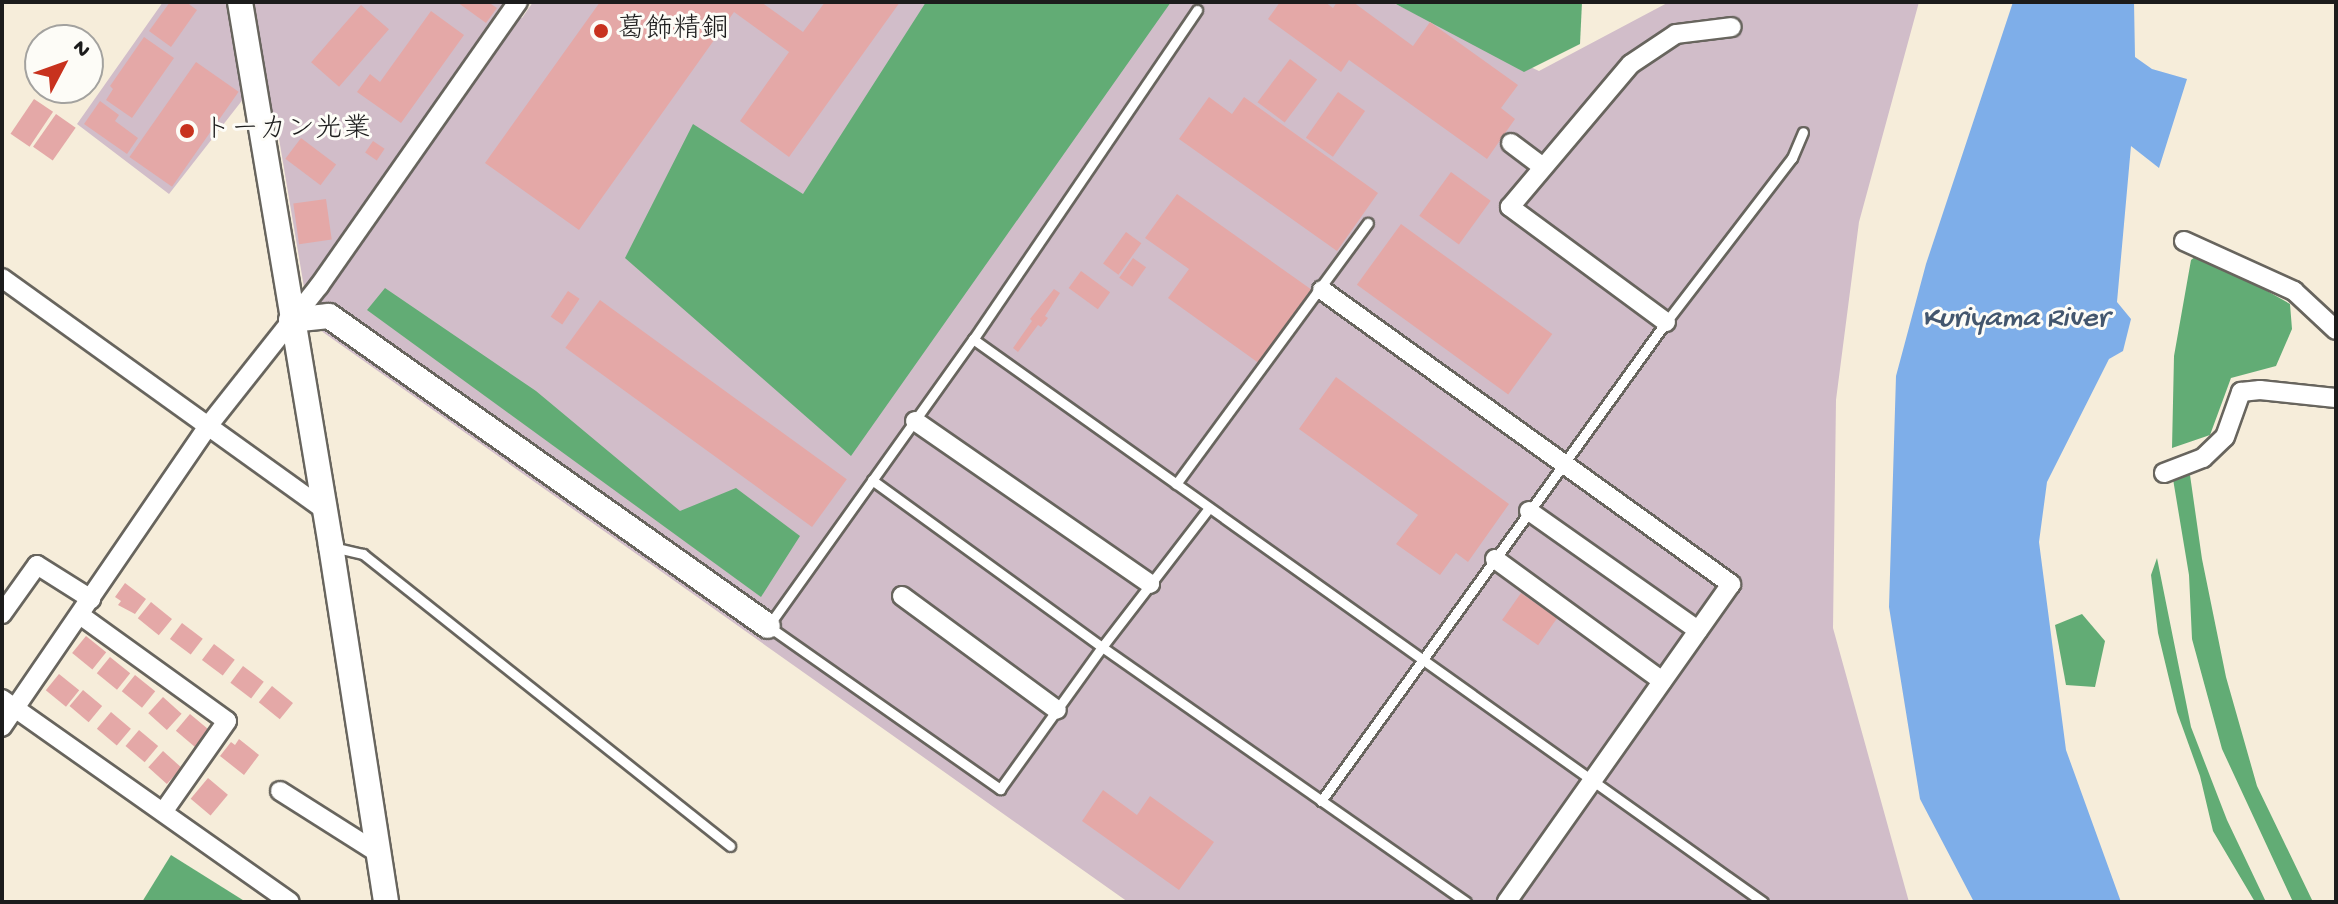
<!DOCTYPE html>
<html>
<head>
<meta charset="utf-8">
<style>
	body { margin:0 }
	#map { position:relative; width:2338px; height:904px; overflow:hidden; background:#f6edda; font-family:"Gochi Hand","Klee One",sans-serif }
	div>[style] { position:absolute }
	.industrial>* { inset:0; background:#d1bdc9 }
	.forest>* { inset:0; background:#62ac75 }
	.water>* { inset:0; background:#7eaee9 }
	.building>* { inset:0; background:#e4a8a7; transform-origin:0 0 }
	.roads { filter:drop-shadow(2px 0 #68655e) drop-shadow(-2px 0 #68655e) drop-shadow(0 2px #68655e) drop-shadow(0 -2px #68655e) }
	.lane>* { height:9px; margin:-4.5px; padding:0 4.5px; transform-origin:4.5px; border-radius:4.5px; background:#fff }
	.street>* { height:18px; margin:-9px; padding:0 9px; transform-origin:9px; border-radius:9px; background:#fff }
	.secondary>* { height:24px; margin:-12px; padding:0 12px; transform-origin:12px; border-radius:12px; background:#fff }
	.dots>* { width:22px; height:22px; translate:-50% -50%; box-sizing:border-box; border:4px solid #fdfcf7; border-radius:50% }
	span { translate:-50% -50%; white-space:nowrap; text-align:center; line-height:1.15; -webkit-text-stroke:6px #fdfcf7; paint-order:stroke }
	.poi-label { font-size:28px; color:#1c1c1c }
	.left { translate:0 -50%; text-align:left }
	.water-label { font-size:30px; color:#43566e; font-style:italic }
	.frame { position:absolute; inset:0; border:4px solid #1c1c1c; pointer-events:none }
	.north { position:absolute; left:24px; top:24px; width:80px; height:80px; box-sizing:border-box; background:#fdfcf7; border:2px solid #a3a29f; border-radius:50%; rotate:49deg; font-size:22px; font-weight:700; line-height:32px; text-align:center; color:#1c1c1c }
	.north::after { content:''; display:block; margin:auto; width:28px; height:36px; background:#c8321e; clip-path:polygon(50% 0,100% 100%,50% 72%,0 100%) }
</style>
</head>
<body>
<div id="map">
	<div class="industrial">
		<i style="clip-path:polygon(163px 2px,499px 2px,522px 18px,533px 2px,1391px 2px,1539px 71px,1669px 2px,1919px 2px,1859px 222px,1836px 400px,1833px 628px,1909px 902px,1128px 902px,310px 323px,276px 121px,244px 98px,169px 194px,77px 124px)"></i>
	</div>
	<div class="forest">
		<i style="clip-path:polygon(926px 2px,1171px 2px,851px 456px,625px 258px,693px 124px,803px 194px)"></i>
		<i style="clip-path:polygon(1392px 2px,1582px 2px,1580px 44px,1524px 72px)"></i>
		<i style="clip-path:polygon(2200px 253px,2290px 304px,2292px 329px,2276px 366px,2231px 378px,2210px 435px,2172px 448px,2174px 356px,2191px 260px)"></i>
		<i style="clip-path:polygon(385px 288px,536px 391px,680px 511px,736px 488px,800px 536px,761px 597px,367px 310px)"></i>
		<i style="clip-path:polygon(2190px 475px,2202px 559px,2226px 677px,2257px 786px,2313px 902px,2293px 902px,2222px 749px,2192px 639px,2189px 575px,2173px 479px)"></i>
		<i style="clip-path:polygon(2157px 558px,2191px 727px,2227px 820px,2266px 902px,2255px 902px,2213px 831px,2200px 776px,2177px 712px,2158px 633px,2151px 575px)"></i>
		<i style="clip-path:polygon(2082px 614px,2105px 641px,2095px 687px,2066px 685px,2055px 625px)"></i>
		<i style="clip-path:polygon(171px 855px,246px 902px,142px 902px)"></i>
	</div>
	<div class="water">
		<i style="clip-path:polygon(2013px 2px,2134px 2px,2135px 57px,2152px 69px,2187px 79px,2159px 168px,2131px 146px,2117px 302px,2131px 319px,2123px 351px,2109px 359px,2047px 482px,2039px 542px,2066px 750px,2121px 902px,1974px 902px,1920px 799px,1889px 607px,1896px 376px,1926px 264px)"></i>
	</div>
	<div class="building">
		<i style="clip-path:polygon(170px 2px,186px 2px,197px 10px,171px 47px,149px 31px)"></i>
		<i style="clip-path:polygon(457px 2px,488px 2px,497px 8px,486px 23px)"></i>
		<i style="clip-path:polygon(600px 2px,761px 2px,803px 32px,825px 2px,900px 2px,789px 157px,740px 121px,789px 52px,734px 12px,579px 230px,485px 163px)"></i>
		<i style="clip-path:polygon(1280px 2px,1325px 2px,1333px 8px,1337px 2px,1353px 2px,1413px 46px,1430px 22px,1518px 85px,1501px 108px,1515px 119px,1487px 159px,1349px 60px,1341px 72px,1268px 19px)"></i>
		<i style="left:361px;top:5px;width:37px;height:76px;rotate:41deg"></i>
		<i style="clip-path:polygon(431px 11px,464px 35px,401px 123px,357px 92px,370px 74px,380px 82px)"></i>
		<i style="clip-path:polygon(144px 37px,174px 58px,132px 118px,106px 100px,113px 89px,110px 86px)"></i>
		<i style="left:1290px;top:59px;width:34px;height:54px;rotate:37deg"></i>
		<i style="left:196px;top:62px;width:52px;height:116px;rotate:35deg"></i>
		<i style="left:1338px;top:92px;width:33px;height:56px;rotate:35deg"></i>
		<i style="clip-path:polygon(1209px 97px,1232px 114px,1244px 97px,1378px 193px,1337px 251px,1179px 139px)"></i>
		<i style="left:34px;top:99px;width:23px;height:42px;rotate:34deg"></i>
		<i style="clip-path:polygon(100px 101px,119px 115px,115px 121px,138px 138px,127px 154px,84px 124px)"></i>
		<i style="left:56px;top:114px;width:24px;height:40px;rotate:35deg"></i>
		<i style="left:301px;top:138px;width:44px;height:26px;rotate:37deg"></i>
		<i style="left:373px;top:141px;width:14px;height:14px;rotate:34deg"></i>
		<i style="left:1451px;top:172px;width:49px;height:54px;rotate:36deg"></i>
		<i style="clip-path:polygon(1177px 194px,1312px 290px,1260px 364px,1168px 298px,1189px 269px,1145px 238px)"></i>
		<i style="left:326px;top:199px;width:41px;height:33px;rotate:82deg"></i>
		<i style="left:1401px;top:224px;width:187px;height:75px;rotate:36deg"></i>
		<i style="left:1126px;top:232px;width:19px;height:39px;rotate:36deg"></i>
		<i style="left:1133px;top:258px;width:16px;height:24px;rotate:35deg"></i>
		<i style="left:1081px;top:271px;width:36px;height:21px;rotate:36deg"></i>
		<i style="clip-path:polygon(1054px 289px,1060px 293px,1045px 316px,1048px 318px,1041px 327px,1038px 325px,1018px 352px,1013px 348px,1032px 321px,1030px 319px)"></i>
		<i style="left:568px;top:291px;width:14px;height:31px;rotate:34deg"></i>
		<i style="left:600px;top:300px;width:305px;height:59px;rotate:36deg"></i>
		<i style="clip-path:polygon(1336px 377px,1509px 504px,1468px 562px,1456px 553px,1440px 575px,1396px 544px,1418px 515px,1299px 429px)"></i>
		<i style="clip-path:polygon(125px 583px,146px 599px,135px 614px,118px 605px,121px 601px,115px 597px)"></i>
		<i style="left:1521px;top:593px;width:44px;height:33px;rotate:35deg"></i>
		<i style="left:151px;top:602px;width:27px;height:21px;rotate:39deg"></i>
		<i style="left:182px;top:623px;width:26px;height:20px;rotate:37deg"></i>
		<i style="left:86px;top:636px;width:26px;height:22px;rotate:39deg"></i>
		<i style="left:214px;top:644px;width:26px;height:20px;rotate:37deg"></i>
		<i style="left:110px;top:657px;width:26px;height:21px;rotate:39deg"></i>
		<i style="left:243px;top:666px;width:26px;height:21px;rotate:37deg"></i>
		<i style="left:59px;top:674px;width:26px;height:21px;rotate:39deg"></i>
		<i style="left:135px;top:675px;width:26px;height:21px;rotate:39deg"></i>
		<i style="left:272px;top:686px;width:27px;height:21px;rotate:39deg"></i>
		<i style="left:83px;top:690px;width:25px;height:21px;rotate:40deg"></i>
		<i style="left:163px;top:697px;width:25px;height:22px;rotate:42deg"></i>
		<i style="left:111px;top:712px;width:26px;height:22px;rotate:40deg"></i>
		<i style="left:190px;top:714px;width:25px;height:22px;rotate:40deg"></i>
		<i style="left:139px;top:730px;width:25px;height:21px;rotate:40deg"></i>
		<i style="clip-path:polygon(239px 739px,259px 755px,244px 775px,220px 756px,231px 742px,235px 745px)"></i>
		<i style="left:163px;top:751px;width:25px;height:22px;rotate:42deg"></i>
		<i style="left:208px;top:778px;width:26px;height:27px;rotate:40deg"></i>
		<i style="clip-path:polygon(1103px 790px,1137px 815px,1150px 796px,1214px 842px,1179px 890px,1082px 821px)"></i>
	</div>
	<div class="roads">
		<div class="lane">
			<i style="left:1197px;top:10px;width:398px;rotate:124.2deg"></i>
			<i style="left:973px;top:339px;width:353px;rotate:125.5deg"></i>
			<i style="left:768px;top:626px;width:284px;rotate:35.1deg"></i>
			<i style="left:1000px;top:789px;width:175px;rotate:-54.3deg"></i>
			<i style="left:1102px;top:647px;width:175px;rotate:-52.4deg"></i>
			<i style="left:973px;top:339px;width:970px;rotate:35.48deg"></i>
			<i style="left:872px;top:480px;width:284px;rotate:36deg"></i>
			<i style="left:1102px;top:647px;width:444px;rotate:35deg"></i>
			<i style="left:1176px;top:484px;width:324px;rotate:-53.7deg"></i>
			<i style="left:332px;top:547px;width:32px;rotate:13deg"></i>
			<i style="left:363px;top:554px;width:469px;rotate:38.5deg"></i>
			<i style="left:1321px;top:801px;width:590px;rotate:-54.24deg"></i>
			<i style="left:1666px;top:322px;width:207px;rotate:-52.5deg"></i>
			<i style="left:1792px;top:158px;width:28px;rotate:-67deg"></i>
		</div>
		<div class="street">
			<i style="left:1511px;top:143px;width:38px;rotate:37deg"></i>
			<i style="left:2184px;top:241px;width:121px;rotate:24.4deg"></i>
			<i style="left:2294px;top:291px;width:57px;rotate:42.9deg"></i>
			<i style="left:2px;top:278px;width:396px;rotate:35.7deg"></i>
			<i style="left:1322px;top:290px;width:504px;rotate:35.71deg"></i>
			<i style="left:1731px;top:584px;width:389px;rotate:125.2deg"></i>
			<i style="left:1666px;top:322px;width:194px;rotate:-143.6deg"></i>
			<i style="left:1510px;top:207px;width:187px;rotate:-49.8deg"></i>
			<i style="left:1631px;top:64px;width:54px;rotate:-33.7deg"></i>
			<i style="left:1676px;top:34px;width:56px;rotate:-7.1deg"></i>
			<i style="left:915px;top:421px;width:286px;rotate:34.7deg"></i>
			<i style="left:2164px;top:473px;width:42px;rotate:-21deg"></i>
			<i style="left:2203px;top:458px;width:30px;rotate:-44deg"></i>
			<i style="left:2225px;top:437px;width:48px;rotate:-70.4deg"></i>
			<i style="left:2241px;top:392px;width:19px;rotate:-6deg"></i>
			<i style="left:2260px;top:390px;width:76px;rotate:6deg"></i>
			<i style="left:1529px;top:511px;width:207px;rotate:35.2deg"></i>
			<i style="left:1495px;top:559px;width:207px;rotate:36.1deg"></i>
			<i style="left:902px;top:596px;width:192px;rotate:36.3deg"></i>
			<i style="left:2px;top:614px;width:60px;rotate:-54.5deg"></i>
			<i style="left:37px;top:565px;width:64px;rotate:32.2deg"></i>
			<i style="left:80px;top:615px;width:181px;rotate:35.8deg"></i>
			<i style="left:227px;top:721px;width:111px;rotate:125.1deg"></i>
			<i style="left:2px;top:699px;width:352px;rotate:35.2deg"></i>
			<i style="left:2px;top:727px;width:365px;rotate:-55.6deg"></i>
			<i style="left:208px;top:426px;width:179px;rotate:-51.6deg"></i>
			<i style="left:319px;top:286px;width:347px;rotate:-55deg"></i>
			<i style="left:280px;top:791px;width:116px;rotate:32.3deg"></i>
		</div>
		<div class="secondary">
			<i style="left:240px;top:2px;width:552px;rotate:80.5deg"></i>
			<i style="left:331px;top:546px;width:360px;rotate:81.2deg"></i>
			<i style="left:291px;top:320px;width:38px;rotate:-6deg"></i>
			<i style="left:329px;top:316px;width:537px;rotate:35.23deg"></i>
		</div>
	</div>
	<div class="dots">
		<i style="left:601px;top:31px;background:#c8321e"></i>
		<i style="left:187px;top:131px;background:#c8321e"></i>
	</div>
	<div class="poi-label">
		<span class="left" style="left:617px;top:31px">葛飾精銅</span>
		<span class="left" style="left:203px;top:131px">トーカン光業</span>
	</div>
	<div class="water-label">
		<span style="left:2015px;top:320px">Kuriyama River</span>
	</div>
	<div class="frame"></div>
	<div class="north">N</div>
</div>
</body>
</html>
